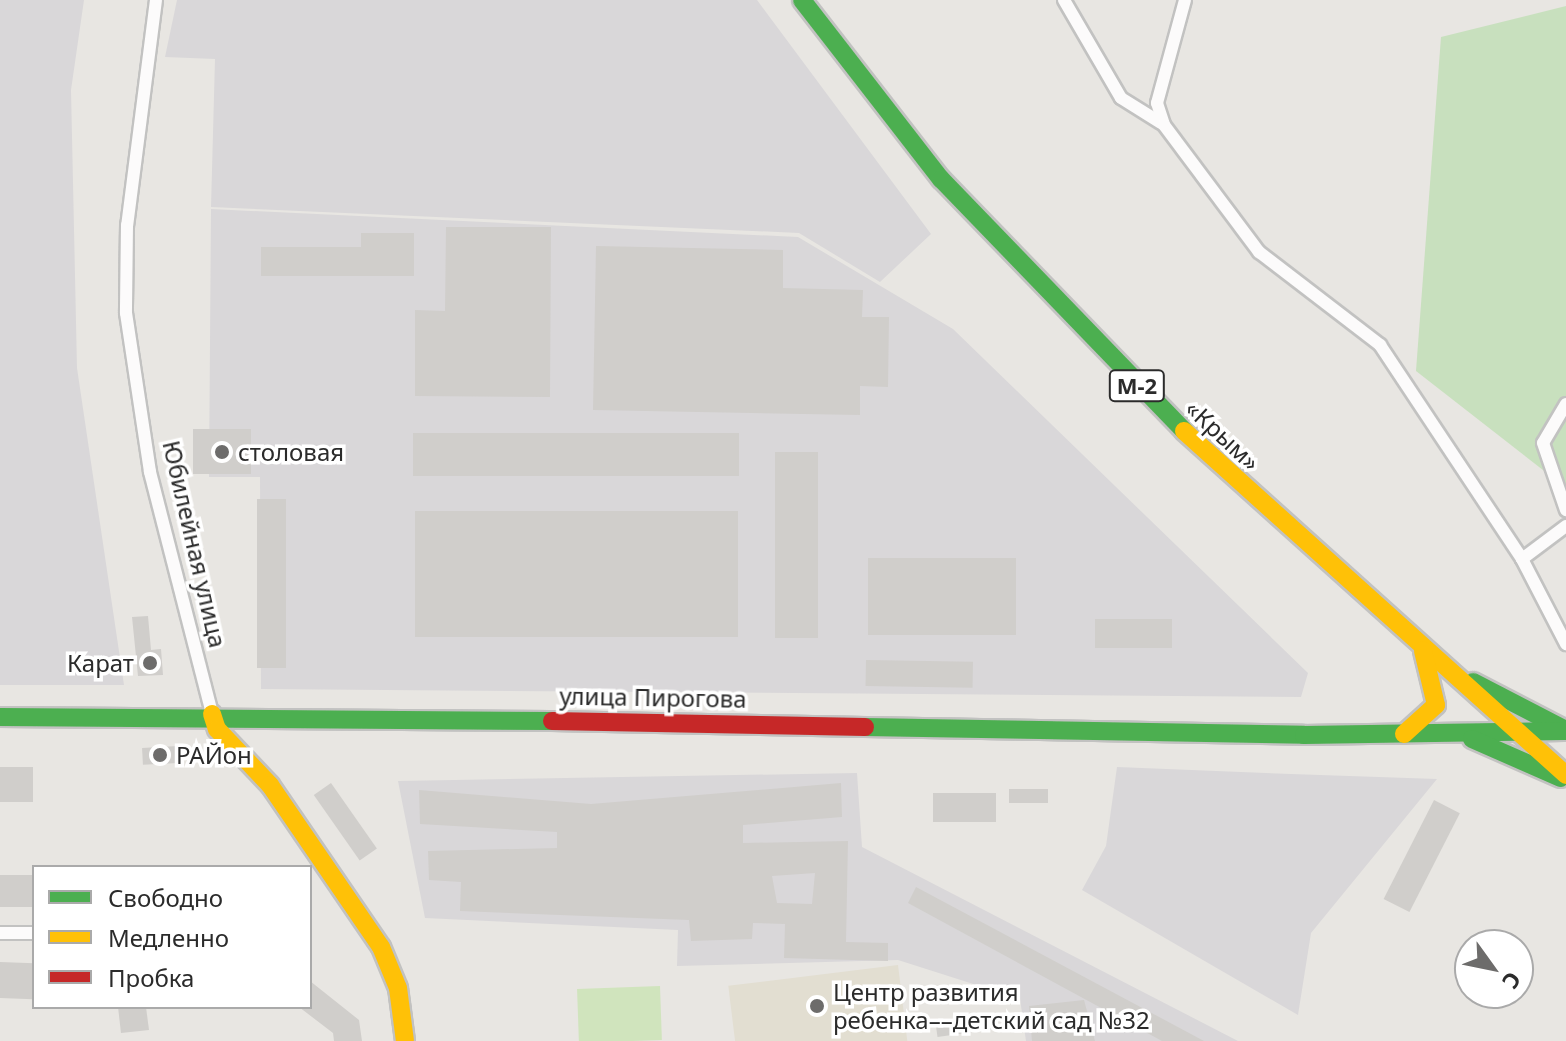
<!DOCTYPE html>
<html>
<head>
<meta charset="utf-8">
<style>
	body { margin:0 }
	#map { position:relative; width:1566px; height:1041px; overflow:hidden; background:#e8e6e2; font-family:"Noto Sans",sans-serif }
	div>[style] { position:absolute }
	.industrial>* { inset:0; background:#d9d7d9 }
	.education>* { inset:0; background:#e2ded1; transform-origin:0 0 }
	.green>* { inset:0; background:#c8e0be }
	.pitch>* { inset:0; background:#d0e4bd; transform-origin:0 0 }
	.building>* { inset:0; background:#d0cecb; transform-origin:0 0 }
	.roads { filter:drop-shadow(2px 0 #c2c2c1) drop-shadow(-2px 0 #c2c2c1) drop-shadow(0 2px #c2c2c1) drop-shadow(0 -2px #c2c2c1) }
	.street>* { height:12px; margin:-6px; padding:0 6px; transform-origin:6px; border-radius:6px; background:#fcfbfb }
	.fast>* { height:18px; margin:-9px; padding:0 9px; transform-origin:9px; border-radius:9px; background:#4caf50 }
	.slow>* { height:18px; margin:-9px; padding:0 9px; transform-origin:9px; border-radius:9px; background:#ffc107 }
	.jam>* { height:18px; margin:-9px; padding:0 9px; transform-origin:9px; border-radius:9px; background:#c62828 }
	.dots>* { width:22px; height:22px; translate:-50% -50%; box-sizing:border-box; border:4px solid #fff; border-radius:50% }
	span { translate:-50% -50%; white-space:nowrap; text-align:center; line-height:1.15; -webkit-text-stroke:7px #fff; paint-order:stroke }
	.shield-label span { padding:2px 6px; background:#fff; border:2px solid; border-radius:6px; -webkit-text-stroke-width:0 }
	.shield-label { font-size:22px; color:#2b2b2b; font-weight:700 }
	.street-label { font-size:24px; color:#2b2b2b }
	.poi-label { font-size:24px; color:#2b2b2b }
	.left { translate:0 -50%; text-align:left }
	.right { translate:-100% -50%; text-align:right }
	.legend { position:absolute; left:32px; top:865px; width:280px; height:144px; box-sizing:border-box; background:#fff; border:2px solid #aaa; margin:0; padding:10px 14px; list-style:none; font-size:24px; color:#2b2b2b }
	.legend li { display:flex; align-items:center; gap:16px; height:40px }
	.legend b { width:40px; border:2px solid #aaa }
	.north { position:absolute; left:1454px; top:929px; width:80px; height:80px; box-sizing:border-box; background:#fff; border:2px solid #aaa; border-radius:50%; rotate:123deg; font-size:22px; font-weight:700; line-height:32px; text-align:center; color:#2b2b2b }
	.north::after { content:''; display:block; margin:auto; width:28px; height:36px; background:#6d6c6b; clip-path:polygon(50% 0,100% 100%,50% 72%,0 100%) }
</style>
</head>
<body>
<div id="map">
	<div class="industrial">
		<i style="clip-path:polygon(0 0,84px 0,71px 90px,77px 368px,124px 685px,0 685px)"></i>
		<i style="clip-path:polygon(177px 0,757px 0,931px 234px,880px 282px,799px 233px,211px 207px,215px 59px,165px 57px)"></i>
		<i style="clip-path:polygon(211px 209px,798px 237px,953px 329px,1308px 673px,1301px 697px,261px 689px,260px 477px,209px 477px)"></i>
		<i style="clip-path:polygon(1117px 767px,1291px 774px,1437px 779px,1311px 933px,1298px 1015px,1082px 890px,1106px 846px)"></i>
		<i style="clip-path:polygon(857px 773px,862px 847px,1238px 1041px,1026px 1041px,1020px 999px,898px 960px,677px 966px,678px 930px,425px 918px,398px 781px)"></i>
	</div>
	<div class="education">
		<i style="left:898px;top:965px;width:77px;height:171px;rotate:83deg"></i>
	</div>
	<div class="green">
		<i style="clip-path:polygon(1566px 6px,1566px 488px,1416px 371px,1441px 37px)"></i>
	</div>
	<div class="pitch">
		<i style="left:660px;top:986px;width:54px;height:83px;rotate:88deg"></i>
	</div>
	<div class="building">
		<i style="clip-path:polygon(446px 227px,551px 227px,550px 397px,415px 396px,415px 310px,445px 311px)"></i>
		<i style="clip-path:polygon(361px 233px,414px 233px,414px 276px,261px 276px,261px 247px,361px 247px)"></i>
		<i style="clip-path:polygon(596px 246px,783px 250px,783px 288px,863px 290px,862px 317px,889px 317px,888px 387px,860px 386px,860px 415px,593px 410px)"></i>
		<i style="left:251px;top:429px;width:45px;height:58px;rotate:90deg"></i>
		<i style="left:413px;top:433px;width:326px;height:43px"></i>
		<i style="left:775px;top:452px;width:43px;height:186px"></i>
		<i style="left:257px;top:499px;width:29px;height:169px"></i>
		<i style="left:738px;top:511px;width:126px;height:323px;rotate:90deg"></i>
		<i style="left:868px;top:558px;width:148px;height:77px"></i>
		<i style="clip-path:polygon(148px 616px,151px 650px,161px 649px,163px 675px,138px 676px,132px 617px)"></i>
		<i style="left:1172px;top:619px;width:29px;height:77px;rotate:90deg"></i>
		<i style="left:866px;top:660px;width:107px;height:26px;rotate:1deg"></i>
		<i style="left:178px;top:746px;width:17px;height:36px;rotate:87deg"></i>
		<i style="left:0;top:767px;width:33px;height:35px"></i>
		<i style="left:331px;top:783px;width:80px;height:21px;rotate:55deg"></i>
		<i style="clip-path:polygon(evenodd,841px 783px,842px 817px,743px 825px,743px 843px,848px 841px,846px 942px,888px 943px,888px 961px,784px 958px,785px 924px,753px 923px,752px 939px,691px 941px,689px 920px,460px 911px,461px 882px,429px 880px,428px 851px,557px 848px,557px 832px,420px 824px,419px 790px,591px 804px,841px 783px,815px 873px,812px 904px,777px 903px,772px 876px,815px 873px)"></i>
		<i style="left:1009px;top:789px;width:39px;height:14px"></i>
		<i style="left:933px;top:793px;width:63px;height:29px"></i>
		<i style="left:1434px;top:800px;width:29px;height:111px;rotate:27deg"></i>
		<i style="left:0;top:875px;width:32px;height:32px"></i>
		<i style="clip-path:polygon(916px 887px,1204px 1041px,1162px 1041px,908px 903px)"></i>
		<i style="left:0;top:962px;width:34px;height:36px;rotate:2deg"></i>
		<i style="clip-path:polygon(310px 981px,359px 1020px,362px 1041px,334px 1041px,333px 1033px,299px 1007px,310px 1007px)"></i>
		<i style="clip-path:polygon(1084px 1000px,1095px 1041px,1032px 1041px,1029px 1006px)"></i>
		<i style="clip-path:polygon(118px 1007px,146px 1007px,149px 1030px,121px 1033px)"></i>
		<i style="left:994px;top:1015px;width:14px;height:59px;rotate:82deg"></i>
	</div>
	<div class="roads">
		<div class="street">
			<i style="left:156px;top:0;width:227px;rotate:97.3deg"></i>
			<i style="left:127px;top:225px;width:88px;rotate:90.7deg"></i>
			<i style="left:126px;top:313px;width:161px;rotate:81.4deg"></i>
			<i style="left:150px;top:472px;width:250px;rotate:75.6deg"></i>
			<i style="left:1064px;top:0;width:113px;rotate:59.8deg"></i>
			<i style="left:1121px;top:98px;width:47px;rotate:32deg"></i>
			<i style="left:1185px;top:0;width:107px;rotate:105.2deg"></i>
			<i style="left:1157px;top:103px;width:23px;rotate:72deg"></i>
			<i style="left:1164px;top:125px;width:159px;rotate:53.2deg"></i>
			<i style="left:1259px;top:252px;width:153px;rotate:37.5deg"></i>
			<i style="left:1380px;top:345px;width:257px;rotate:56.4deg"></i>
			<i style="left:1522px;top:559px;width:96px;rotate:62.6deg"></i>
			<i style="left:1566px;top:404px;width:45px;rotate:120.5deg"></i>
			<i style="left:1543px;top:443px;width:71px;rotate:71.1deg"></i>
			<i style="left:1522px;top:559px;width:55px;rotate:-36.9deg"></i>
			<i style="left:0;top:933px;width:34px"></i>
		</div>
		<div class="fast">
			<i style="left:802px;top:0;width:227px;rotate:52.2deg"></i>
			<i style="left:941px;top:179px;width:350px;rotate:46deg"></i>
			<i style="left:1473px;top:682px;width:102px;rotate:27.3deg"></i>
			<i style="left:0;top:717px;width:552px;rotate:0.42deg"></i>
			<i style="left:865px;top:727px;width:439px;rotate:1deg"></i>
			<i style="left:1304px;top:735px;width:262px;rotate:-0.9deg"></i>
			<i style="left:1472px;top:739px;width:97px;rotate:23.7deg"></i>
		</div>
		<div class="slow">
			<i style="left:1184px;top:431px;width:514px;rotate:42deg"></i>
			<i style="left:212px;top:714px;width:16px;rotate:72deg"></i>
			<i style="left:217px;top:729px;width:77px;rotate:46.6deg"></i>
			<i style="left:270px;top:785px;width:196px;rotate:55.6deg"></i>
			<i style="left:381px;top:947px;width:44px;rotate:67.5deg"></i>
			<i style="left:398px;top:988px;width:53px;rotate:82.5deg"></i>
			<i style="left:1404px;top:734px;width:43px;rotate:-42.2deg"></i>
			<i style="left:1436px;top:705px;width:56px;rotate:-103.5deg"></i>
		</div>
		<div class="jam">
			<i style="left:552px;top:721px;width:313px;rotate:1.1deg"></i>
		</div>
	</div>
	<div class="dots">
		<i style="left:222px;top:452px;background:#6d6c6b"></i>
		<i style="left:150px;top:663px;background:#6d6c6b"></i>
		<i style="left:160px;top:755px;background:#6d6c6b"></i>
		<i style="left:817px;top:1006px;background:#6d6c6b"></i>
	</div>
	<div class="shield-label">
		<span style="left:1137px;top:386px">М-2</span>
	</div>
	<div class="street-label">
		<span style="left:1223px;top:435px;rotate:43deg">«Крым»</span>
		<span style="left:195px;top:544px;rotate:77deg">Юбилейная улица</span>
		<span style="left:653px;top:697px;rotate:1deg">улица Пирогова</span>
	</div>
	<div class="poi-label">
		<span class="left" style="left:238px;top:452px">столовая</span>
		<span class="right" style="left:134px;top:663px">Карат</span>
		<span class="left" style="left:176px;top:755px">РАЙон</span>
		<span class="left" style="left:833px;top:1006px">Центр развития<br>ребенка––детский сад №32</span>
	</div>
	<ul class="legend">
	<li><b style="height:10px;background:#4caf50"></b>Свободно</li>
	<li><b style="height:10px;background:#ffc107"></b>Медленно</li>
	<li><b style="height:10px;background:#c62828"></b>Пробка</li>
	</ul>
	<div class="north">С</div>
</div>
</body>
</html>
